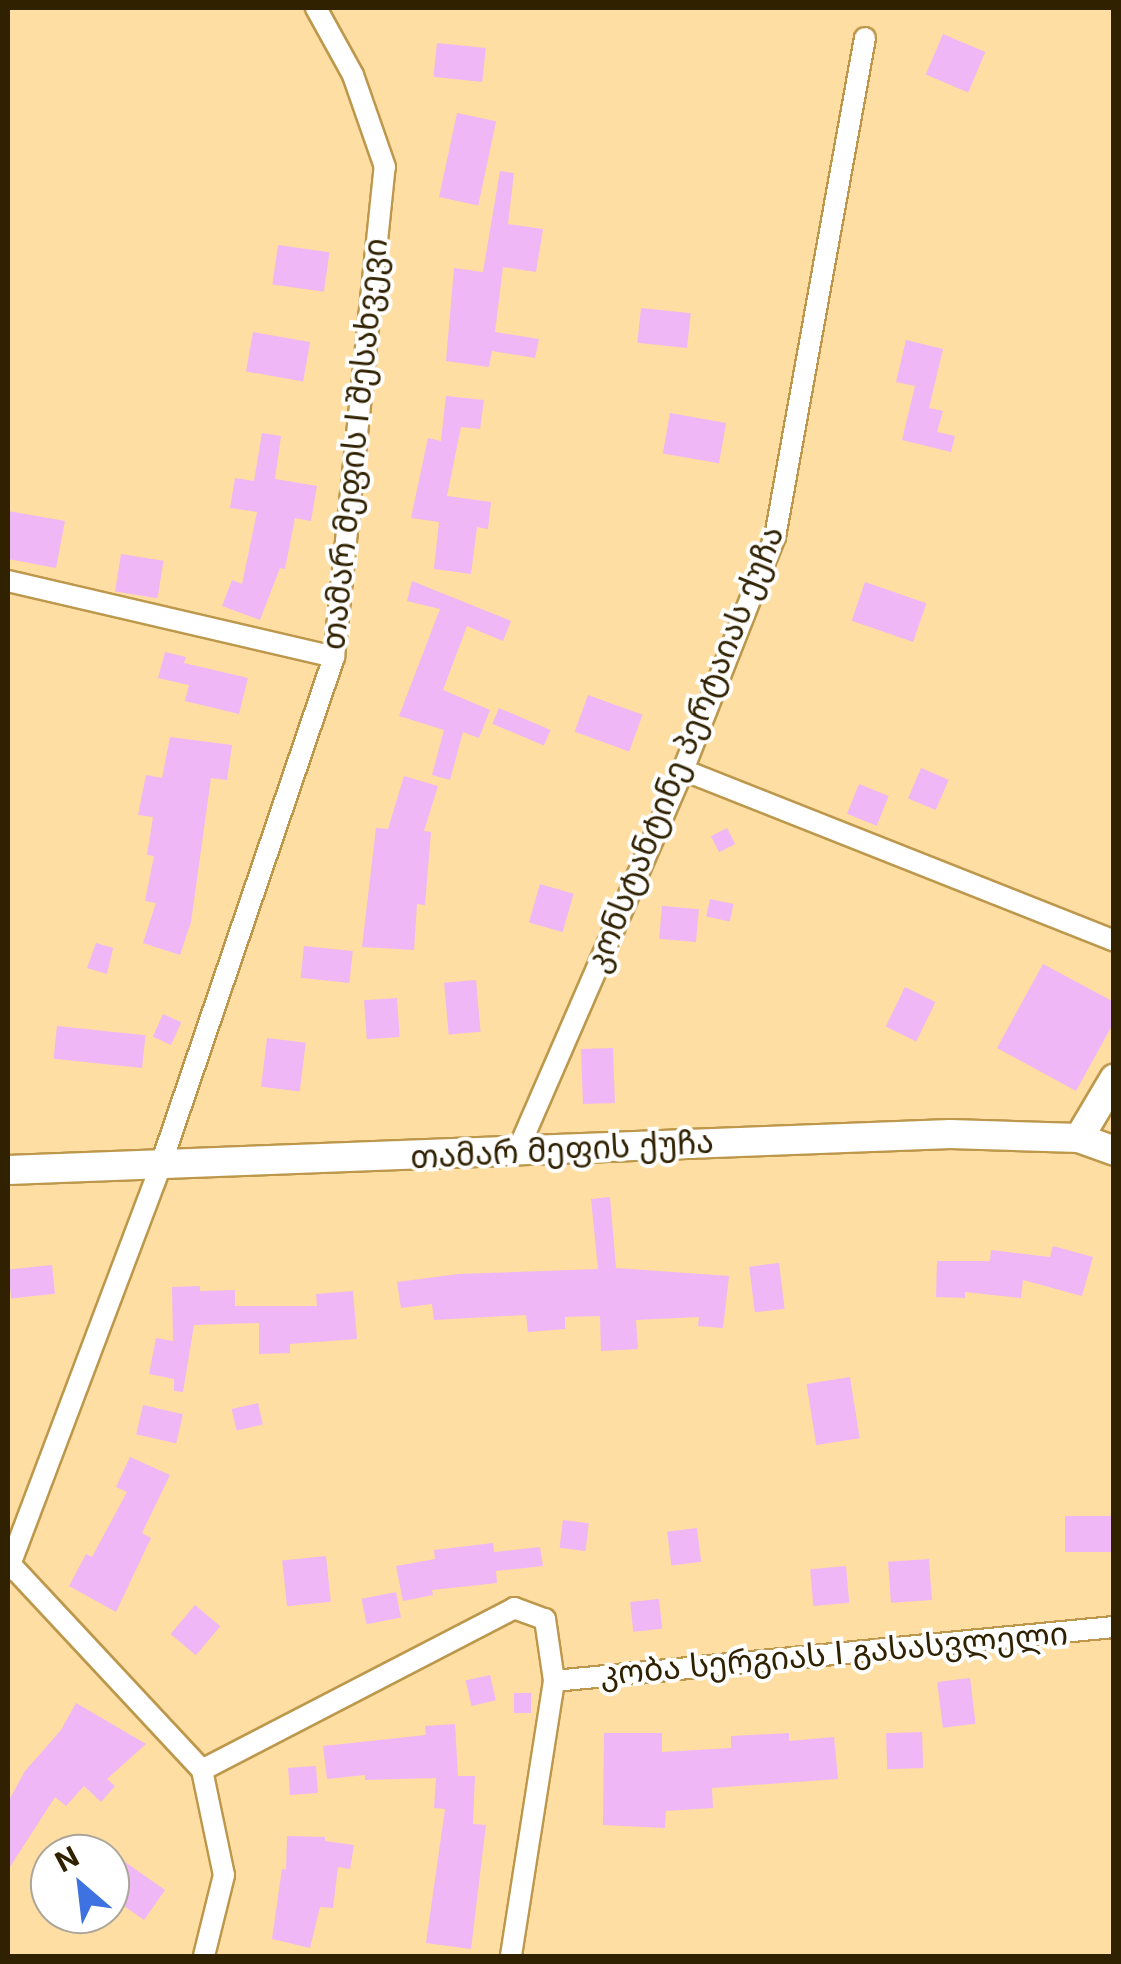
<!DOCTYPE html>
<html>
<head>
<meta charset="utf-8">
<style>
	body { margin:0 }
	#map { position:relative; width:1121px; height:1964px; overflow:hidden; background:#fedea3; font-family:Inter,"Noto Sans Georgian",sans-serif }
	div>[style] { position:absolute }
	.building>* { inset:0; background:#efb7f5; transform-origin:0 0 }
	.roads { filter:drop-shadow(2px 0 #bd984c) drop-shadow(-2px 0 #bd984c) drop-shadow(0 2px #bd984c) drop-shadow(0 -2px #bd984c) }
	.street>* { height:20px; margin:-10px; padding:0 10px; transform-origin:10px; border-radius:10px; background:#fff }
	.secondary>* { height:28px; margin:-14px; padding:0 14px; transform-origin:14px; border-radius:14px; background:#fff }
	span { translate:-50% -50%; white-space:nowrap; text-align:center; line-height:1.15; -webkit-text-stroke:8px #fff; paint-order:stroke }
	.street-label { font-size:32px; color:#302101 }
	.frame { position:absolute; inset:0; border:10px solid #302101; pointer-events:none }
	.north { position:absolute; left:30px; top:1834px; width:100px; height:100px; box-sizing:border-box; background:#fff; border:2px solid #aca699; border-radius:50%; rotate:332deg; font-size:28px; font-weight:700; line-height:40px; text-align:center; color:#302101 }
	.north::after { content:''; display:block; margin:auto; width:35px; height:45px; background:#3e72e2; clip-path:polygon(50% 0,100% 100%,50% 72%,0 100%) }
</style>
</head>
<body>
<div id="map">
	<div class="building">
		<i style="left:943px;top:34px;width:46px;height:44px;rotate:23deg"></i>
		<i style="left:437px;top:43px;width:49px;height:34px;rotate:6deg"></i>
		<i style="left:457px;top:113px;width:40px;height:86px;rotate:12deg"></i>
		<i style="clip-path:polygon(500px 171px,514px 173px,508px 224px,543px 229px,536px 272px,503px 267px,495px 332px,539px 339px,535px 358px,492px 351px,489px 367px,446px 361px,454px 268px,483px 272px)"></i>
		<i style="left:278px;top:245px;width:52px;height:40px;rotate:8deg"></i>
		<i style="left:641px;top:308px;width:50px;height:35px;rotate:6deg"></i>
		<i style="left:253px;top:332px;width:58px;height:40px;rotate:10deg"></i>
		<i style="clip-path:polygon(906px 340px,943px 349px,929px 408px,943px 411px,937px 432px,955px 436px,951px 452px,902px 440px,915px 386px,896px 382px)"></i>
		<i style="clip-path:polygon(446px 396px,484px 400px,480px 429px,461px 427px,447px 496px,491px 502px,488px 529px,477px 527px,471px 574px,434px 569px,439px 522px,411px 518px,428px 438px,441px 441px)"></i>
		<i style="left:670px;top:413px;width:57px;height:41px;rotate:10deg"></i>
		<i style="clip-path:polygon(262px 433px,281px 436px,275px 479px,317px 486px,311px 521px,295px 518px,285px 569px,280px 568px,260px 620px,222px 606px,232px 580px,242px 584px,257px 512px,230px 508px,235px 478px,254px 481px)"></i>
		<i style="clip-path:polygon(8px 511px,65px 521px,56px 568px,8px 559px)"></i>
		<i style="left:121px;top:554px;width:43px;height:38px;rotate:9deg"></i>
		<i style="clip-path:polygon(412px 581px,511px 621px,503px 641px,467px 626px,443px 690px,490px 710px,479px 738px,463px 732px,450px 780px,432px 775px,444px 730px,399px 716px,440px 609px,407px 601px)"></i>
		<i style="left:865px;top:582px;width:65px;height:41px;rotate:19deg"></i>
		<i style="clip-path:polygon(165px 652px,186px 657px,184px 663px,248px 678px,239px 714px,185px 701px,189px 685px,158px 678px)"></i>
		<i style="left:588px;top:695px;width:58px;height:39px;rotate:20deg"></i>
		<i style="left:499px;top:708px;width:56px;height:17px;rotate:23deg"></i>
		<i style="clip-path:polygon(170px 737px,232px 745px,227px 780px,211px 778px,191px 922px,180px 955px,143px 943px,156px 903px,145px 901px,154px 856px,147px 855px,153px 817px,138px 815px,146px 775px,162px 778px)"></i>
		<i style="left:921px;top:768px;width:30px;height:33px;rotate:23deg"></i>
		<i style="clip-path:polygon(404px 776px,438px 786px,424px 831px,431px 832px,425px 905px,417px 904px,414px 950px,362px 947px,376px 828px,388px 829px)"></i>
		<i style="left:859px;top:784px;width:32px;height:32px;rotate:22deg"></i>
		<i style="left:727px;top:828px;width:18px;height:18px;rotate:63deg"></i>
		<i style="left:540px;top:884px;width:35px;height:40px;rotate:16deg"></i>
		<i style="left:710px;top:899px;width:24px;height:18px;rotate:12deg"></i>
		<i style="left:662px;top:906px;width:37px;height:33px;rotate:5deg"></i>
		<i style="clip-path:polygon(96px 943px,113px 948px,107px 974px,87px 968px)"></i>
		<i style="left:304px;top:946px;width:49px;height:32px;rotate:6deg"></i>
		<i style="clip-path:polygon(1043px 964px,1114px 1002px,1114px 1022px,1076px 1091px,997px 1048px)"></i>
		<i style="left:476px;top:980px;width:52px;height:32px;rotate:85deg"></i>
		<i style="left:905px;top:987px;width:34px;height:44px;rotate:26deg"></i>
		<i style="left:397px;top:998px;width:39px;height:33px;rotate:86deg"></i>
		<i style="left:163px;top:1014px;width:20px;height:25px;rotate:24deg"></i>
		<i style="left:57px;top:1026px;width:89px;height:33px;rotate:6deg"></i>
		<i style="left:267px;top:1038px;width:39px;height:49px;rotate:7deg"></i>
		<i style="left:613px;top:1048px;width:55px;height:32px;rotate:88deg"></i>
		<i style="clip-path:polygon(610px 1197px,616px 1268px,729px 1276px,723px 1328px,698px 1326px,699px 1317px,636px 1320px,638px 1349px,601px 1351px,600px 1316px,565px 1317px,565px 1329px,528px 1332px,526px 1315px,434px 1320px,432px 1304px,401px 1308px,397px 1282px,458px 1274px,598px 1269px,591px 1199px)"></i>
		<i style="clip-path:polygon(1053px 1246px,1093px 1257px,1082px 1296px,1023px 1280px,1021px 1298px,965px 1292px,965px 1298px,936px 1297px,937px 1261px,990px 1261px,991px 1250px,1050px 1257px)"></i>
		<i style="left:779px;top:1263px;width:46px;height:30px;rotate:83deg"></i>
		<i style="left:52px;top:1265px;width:29px;height:44px;rotate:84deg"></i>
		<i style="clip-path:polygon(200px 1286px,200px 1291px,235px 1290px,235px 1306px,317px 1306px,316px 1294px,353px 1291px,357px 1339px,290px 1344px,290px 1353px,259px 1354px,259px 1323px,194px 1325px,183px 1392px,174px 1391px,174px 1379px,149px 1374px,156px 1338px,173px 1341px,172px 1287px)"></i>
		<i style="left:850px;top:1377px;width:62px;height:44px;rotate:81deg"></i>
		<i style="left:258px;top:1403px;width:22px;height:27px;rotate:77deg"></i>
		<i style="left:143px;top:1405px;width:41px;height:30px;rotate:13deg"></i>
		<i style="clip-path:polygon(130px 1457px,170px 1475px,142px 1533px,151px 1538px,116px 1612px,69px 1586px,86px 1554px,92px 1557px,127px 1492px,116px 1487px)"></i>
		<i style="left:1114px;top:1516px;width:36px;height:49px;rotate:90deg"></i>
		<i style="left:563px;top:1520px;width:26px;height:28px;rotate:7deg"></i>
		<i style="left:697px;top:1528px;width:34px;height:30px;rotate:83deg"></i>
		<i style="clip-path:polygon(493px 1543px,494px 1552px,540px 1547px,543px 1566px,496px 1571px,497px 1583px,432px 1590px,433px 1595px,403px 1601px,396px 1566px,435px 1559px,434px 1550px)"></i>
		<i style="left:326px;top:1556px;width:46px;height:44px;rotate:84deg"></i>
		<i style="left:929px;top:1559px;width:41px;height:41px;rotate:86deg"></i>
		<i style="left:846px;top:1566px;width:37px;height:36px;rotate:85deg"></i>
		<i style="left:396px;top:1592px;width:26px;height:35px;rotate:79deg"></i>
		<i style="left:659px;top:1599px;width:30px;height:29px;rotate:84deg"></i>
		<i style="left:195px;top:1605px;width:33px;height:38px;rotate:40deg"></i>
		<i style="left:490px;top:1675px;width:26px;height:25px;rotate:77deg"></i>
		<i style="left:970px;top:1678px;width:46px;height:33px;rotate:83deg"></i>
		<i style="left:514px;top:1693px;width:17px;height:20px"></i>
		<i style="clip-path:polygon(76px 1703px,146px 1744px,107px 1779px,115px 1786px,101px 1802px,84px 1786px,66px 1806px,55px 1797px,8px 1870px,8px 1802px,25px 1771px,61px 1730px)"></i>
		<i style="clip-path:polygon(455px 1724px,458px 1776px,475px 1776px,473px 1824px,486px 1825px,471px 1949px,426px 1943px,445px 1809px,434px 1808px,436px 1778px,365px 1780px,365px 1775px,327px 1779px,323px 1746px,426px 1735px,425px 1726px)"></i>
		<i style="left:922px;top:1732px;width:36px;height:36px;rotate:88deg"></i>
		<i style="clip-path:polygon(604px 1733px,662px 1733px,662px 1752px,731px 1748px,731px 1736px,789px 1733px,789px 1741px,834px 1737px,838px 1779px,712px 1788px,713px 1808px,666px 1811px,665px 1828px,603px 1825px)"></i>
		<i style="left:316px;top:1766px;width:27px;height:28px;rotate:86deg"></i>
		<i style="clip-path:polygon(287px 1836px,325px 1837px,325px 1841px,354px 1845px,350px 1869px,338px 1867px,333px 1908px,320px 1907px,310px 1948px,272px 1939px,282px 1869px,286px 1870px)"></i>
		<i style="clip-path:polygon(118px 1857px,165px 1890px,144px 1920px,114px 1899px,121px 1889px,110px 1881px,110px 1868px)"></i>
	</div>
	<div class="roads">
		<div class="street">
			<i style="left:8px;top:581px;width:335px;rotate:13.1deg"></i>
			<i style="left:683px;top:770px;width:464px;rotate:21.6deg"></i>
			<i style="left:517px;top:1152px;width:417px;rotate:-66.5deg"></i>
			<i style="left:683px;top:770px;width:251px;rotate:-68.5deg"></i>
			<i style="left:775px;top:537px;width:507px;rotate:-79.78deg"></i>
			<i style="left:10px;top:1564px;width:282px;rotate:47deg"></i>
			<i style="left:202px;top:1770px;width:107px;rotate:78.2deg"></i>
			<i style="left:224px;top:1875px;width:83px;rotate:103.9deg"></i>
			<i style="left:8px;top:1570px;width:431px;rotate:-69.3deg"></i>
			<i style="left:160px;top:1167px;width:539px;rotate:-71.16deg"></i>
			<i style="left:334px;top:657px;width:493px;rotate:-84.1deg"></i>
			<i style="left:385px;top:167px;width:97px;rotate:-109.2deg"></i>
			<i style="left:353px;top:75px;width:77px;rotate:-118.9deg"></i>
			<i style="left:554px;top:1681px;width:563px;rotate:-5.51deg"></i>
			<i style="left:202px;top:1770px;width:352px;rotate:-27.4deg"></i>
			<i style="left:514px;top:1608px;width:33px;rotate:20deg"></i>
			<i style="left:545px;top:1619px;width:63px;rotate:81.7deg"></i>
			<i style="left:554px;top:1681px;width:278px;rotate:98.9deg"></i>
		</div>
		<div class="secondary">
			<i style="left:1079px;top:1138px;width:69px;rotate:-59.3deg"></i>
			<i style="left:8px;top:1170px;width:943px;rotate:-2.19deg"></i>
			<i style="left:950px;top:1134px;width:129px;rotate:1.8deg"></i>
			<i style="left:1079px;top:1138px;width:37px;rotate:20deg"></i>
		</div>
	</div>
	<div class="street-label">
		<span style="left:355px;top:444px;rotate:-84deg">თამარ მეფის I შესახვევი</span>
		<span style="left:685px;top:749px;rotate:-68deg">კონსტანტინე პერტაიას ქუჩა</span>
		<span style="left:562px;top:1150px;rotate:-3deg">თამარ მეფის ქუჩა</span>
		<span style="left:834px;top:1654px;rotate:-5deg">კობა სერგიას I გასასვლელი</span>
	</div>
	<div class="frame"></div>
	<div class="north">N</div>
</div>
</body>
</html>
